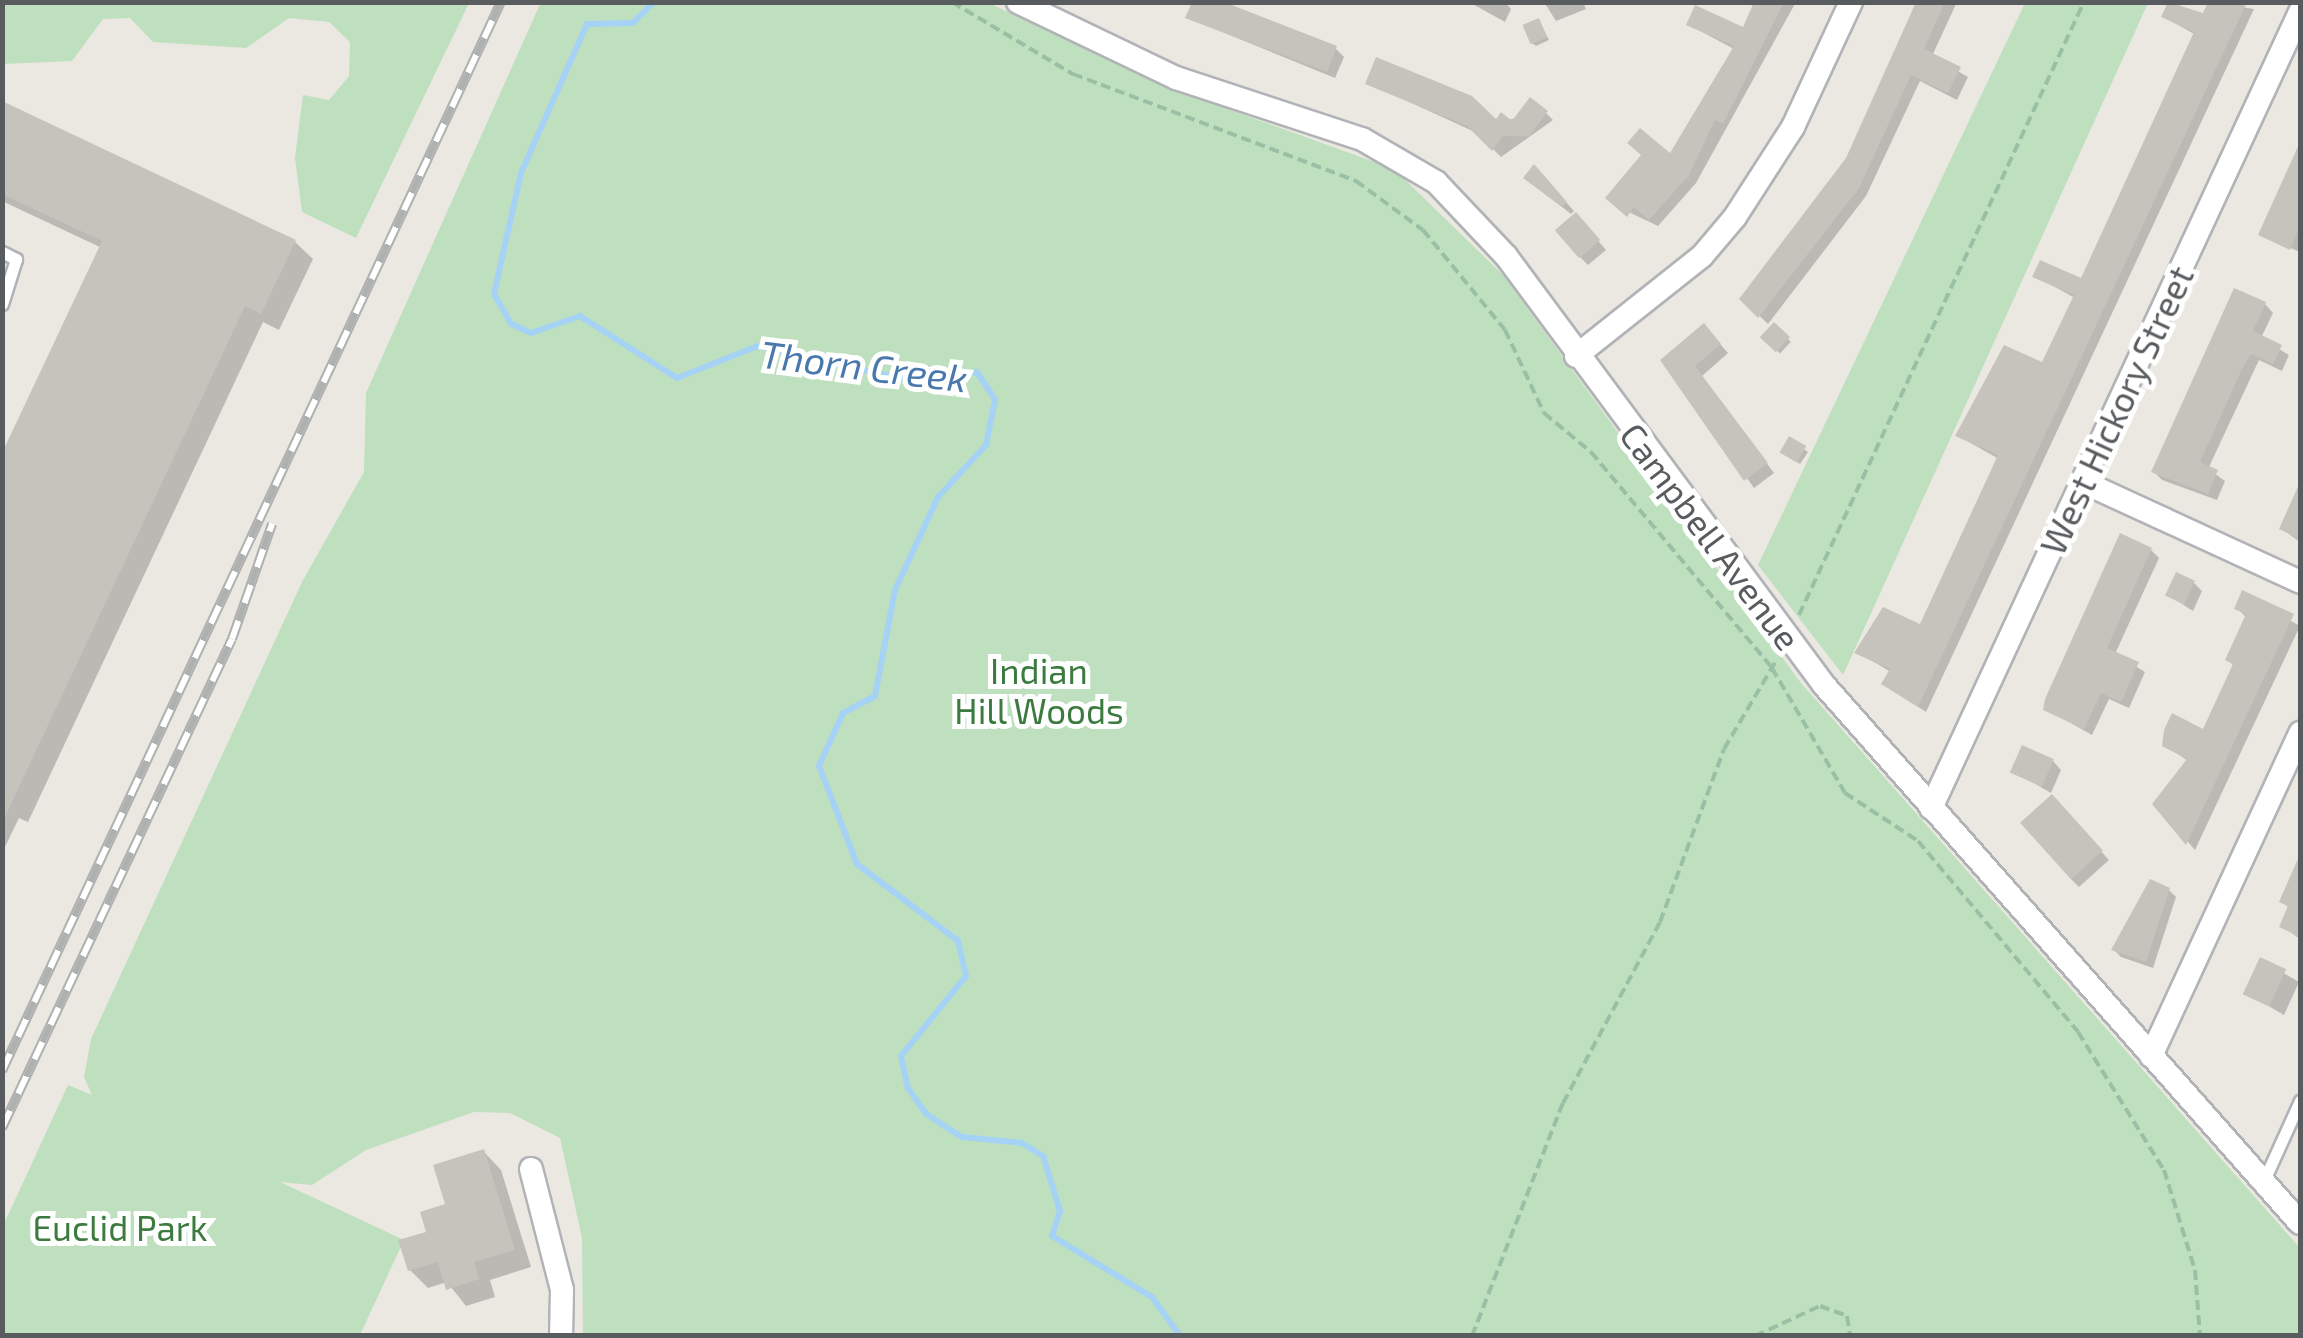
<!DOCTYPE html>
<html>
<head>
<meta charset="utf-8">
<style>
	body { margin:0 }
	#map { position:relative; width:2303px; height:1338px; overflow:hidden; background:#eae8e0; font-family:"Exo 2",sans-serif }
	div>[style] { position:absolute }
	.green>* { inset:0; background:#bfe0bf }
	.shadow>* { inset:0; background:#0003; transform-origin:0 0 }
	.stream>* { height:6px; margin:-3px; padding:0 3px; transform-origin:3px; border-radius:3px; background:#a5d2f5 }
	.building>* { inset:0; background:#c6c3bd; transform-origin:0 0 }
	.path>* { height:4px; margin-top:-2px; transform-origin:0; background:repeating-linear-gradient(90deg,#99c0a4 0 10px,transparent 0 15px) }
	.roads { filter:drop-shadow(2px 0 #b1b3b7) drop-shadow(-2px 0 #b1b3b7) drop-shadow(0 2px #b1b3b7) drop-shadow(0 -2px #b1b3b7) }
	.service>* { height:11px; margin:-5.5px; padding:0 5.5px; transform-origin:5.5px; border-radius:5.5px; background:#fff }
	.minor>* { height:22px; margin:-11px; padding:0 11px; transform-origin:11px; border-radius:11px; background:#fff }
	.rail>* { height:10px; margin-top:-5px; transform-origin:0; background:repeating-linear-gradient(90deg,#fff 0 19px,#afb0b0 0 38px); box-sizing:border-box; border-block:2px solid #afb0b0 }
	span { translate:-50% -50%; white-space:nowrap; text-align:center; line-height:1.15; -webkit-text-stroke:10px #fff; paint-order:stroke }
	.street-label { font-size:35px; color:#595c5f }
	.park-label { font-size:35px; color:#3c7b3f }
	.water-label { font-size:38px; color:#4979ac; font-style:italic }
	.frame { position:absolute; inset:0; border:5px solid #595c5f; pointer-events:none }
</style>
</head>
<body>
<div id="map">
	<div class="green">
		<i style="clip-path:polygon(541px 2px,989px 3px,1164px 86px,1394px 169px,1503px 275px,1801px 683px,2300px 1248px,2300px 1335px,583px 1335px,582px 1238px,560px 1138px,510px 1113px,474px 1112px,366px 1150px,312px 1185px,280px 1182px,404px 1240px,360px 1335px,3px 1336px,3px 1226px,68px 1085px,92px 1095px,84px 1077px,91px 1039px,302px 582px,364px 472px,366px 393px)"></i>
		<i style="clip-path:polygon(2px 3px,3px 2px,469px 3px,356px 238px,302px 212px,295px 158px,303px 95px,329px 100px,349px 76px,350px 42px,329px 22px,289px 18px,246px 48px,153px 42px,130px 18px,103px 19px,72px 61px,3px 64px)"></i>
		<i style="clip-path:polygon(2025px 3px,2148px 3px,1843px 675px,1758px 565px)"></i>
	</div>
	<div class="shadow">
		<i style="clip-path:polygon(1469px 2px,1505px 2px,1511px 9px,1505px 22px)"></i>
		<i style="clip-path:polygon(1544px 2px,1583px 2px,1586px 9px,1556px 21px)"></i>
		<i style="clip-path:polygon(1757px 2px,1796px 2px,1696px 183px,1658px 226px,1616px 206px,1670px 157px,1736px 50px,1689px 25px,1744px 30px)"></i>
		<i style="clip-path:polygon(1920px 2px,1957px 2px,1932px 56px,1968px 77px,1957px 100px,1920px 81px,1866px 196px,1768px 324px,1742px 299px,1848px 160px)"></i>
		<i style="clip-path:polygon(2171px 2px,2205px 17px,2211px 2px,2254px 9px,1926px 712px,1884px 684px,1891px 672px,1857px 652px,1922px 627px,1999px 459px,1958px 436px,2043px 365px,2075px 298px,2035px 276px,2082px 281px,2196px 35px,2164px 17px)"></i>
		<i style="clip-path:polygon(1188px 18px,1336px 49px,1344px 57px,1335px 78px)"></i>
		<i style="clip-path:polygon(1539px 21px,1549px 40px,1536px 46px,1532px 43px)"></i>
		<i style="clip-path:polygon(1368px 83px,1496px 122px,1546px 113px,1553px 120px,1501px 157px,1477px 133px)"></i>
		<i style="clip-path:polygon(2px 104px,295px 242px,313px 259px,279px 330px,263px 322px,28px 822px,19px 818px,2px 853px,2px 459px,102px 248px,2px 201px)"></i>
		<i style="clip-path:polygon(2300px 150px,2300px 252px,2261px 235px)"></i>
		<i style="clip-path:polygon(1542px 175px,1574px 211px,1571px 214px,1535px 186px)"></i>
		<i style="clip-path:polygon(1584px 224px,1606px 250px,1588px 265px,1580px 257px)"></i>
		<i style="clip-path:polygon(2265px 304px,2273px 313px,2261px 338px,2289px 355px,2282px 371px,2259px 360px,2208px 469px,2225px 481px,2217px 500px,2162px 480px,2154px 472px)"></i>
		<i style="left:1774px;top:326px;width:23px;height:16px;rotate:43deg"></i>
		<i style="clip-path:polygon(1712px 335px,1728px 353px,1702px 376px,1774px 473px,1754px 488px,1664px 361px)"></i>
		<i style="clip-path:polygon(1790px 439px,1808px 452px,1800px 464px,1786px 455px)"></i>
		<i style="clip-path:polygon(2300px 492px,2300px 542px,2282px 529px)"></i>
		<i style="clip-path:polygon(2151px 550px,2159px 558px,2115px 654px,2145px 672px,2129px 708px,2109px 699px,2092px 735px,2046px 709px)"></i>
		<i style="clip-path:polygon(2194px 583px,2202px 591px,2193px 611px,2168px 595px)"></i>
		<i style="clip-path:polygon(2244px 594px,2300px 626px,2195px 850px,2155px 804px,2188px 761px,2165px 745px,2205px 732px,2234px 666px,2228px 660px,2247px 618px,2237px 608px)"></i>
		<i style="clip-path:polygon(2053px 761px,2061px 770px,2051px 793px,2013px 771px)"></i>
		<i style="clip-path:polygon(2060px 806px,2109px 860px,2079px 887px,2071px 879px)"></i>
		<i style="clip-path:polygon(2300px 869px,2300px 939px,2282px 926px,2290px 909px,2282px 901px)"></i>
		<i style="clip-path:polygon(2169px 890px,2176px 897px,2153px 968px,2121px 957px,2114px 950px)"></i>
		<i style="clip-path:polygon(2261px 960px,2299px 982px,2284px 1015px,2246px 993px)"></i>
		<i style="clip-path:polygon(484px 1152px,501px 1170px,531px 1267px,490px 1280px,495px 1297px,466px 1306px,447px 1282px,428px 1288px,410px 1270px)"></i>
	</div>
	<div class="stream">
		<i style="left:654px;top:2px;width:30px;rotate:135deg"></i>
		<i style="left:633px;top:23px;width:46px;rotate:178.8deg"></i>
		<i style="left:587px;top:24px;width:163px;rotate:113.9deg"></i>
		<i style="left:521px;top:173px;width:124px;rotate:102.6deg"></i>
		<i style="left:494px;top:294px;width:34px;rotate:60deg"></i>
		<i style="left:511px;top:324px;width:22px;rotate:24deg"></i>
		<i style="left:531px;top:333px;width:52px;rotate:-19.1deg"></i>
		<i style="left:580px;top:316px;width:115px;rotate:32.6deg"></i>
		<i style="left:677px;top:378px;width:87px;rotate:-21.6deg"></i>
		<i style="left:758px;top:346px;width:145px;rotate:12.8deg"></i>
		<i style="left:899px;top:378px;width:78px;rotate:-4.4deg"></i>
		<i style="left:977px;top:372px;width:33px;rotate:57deg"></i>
		<i style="left:995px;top:400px;width:46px;rotate:101.3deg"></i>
		<i style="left:986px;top:445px;width:71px;rotate:132.7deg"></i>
		<i style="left:938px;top:497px;width:102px;rotate:114.8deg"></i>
		<i style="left:895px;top:590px;width:108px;rotate:100.7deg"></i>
		<i style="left:875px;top:696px;width:36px;rotate:152deg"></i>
		<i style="left:843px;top:713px;width:58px;rotate:114.4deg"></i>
		<i style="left:819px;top:766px;width:105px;rotate:68.8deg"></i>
		<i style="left:857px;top:864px;width:127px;rotate:37.3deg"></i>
		<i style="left:958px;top:941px;width:36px;rotate:77deg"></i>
		<i style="left:966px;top:976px;width:103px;rotate:129.1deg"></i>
		<i style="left:901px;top:1056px;width:33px;rotate:78deg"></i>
		<i style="left:908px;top:1088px;width:32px;rotate:55deg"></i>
		<i style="left:926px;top:1114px;width:43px;rotate:32.6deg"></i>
		<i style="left:962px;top:1137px;width:60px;rotate:5.7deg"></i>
		<i style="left:1022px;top:1143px;width:25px;rotate:32deg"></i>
		<i style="left:1043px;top:1156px;width:58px;rotate:72.8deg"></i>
		<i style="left:1060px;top:1211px;width:26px;rotate:108deg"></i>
		<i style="left:1052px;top:1236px;width:117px;rotate:31.4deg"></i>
		<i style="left:1152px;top:1297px;width:48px;rotate:54.3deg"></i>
	</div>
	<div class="building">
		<i style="clip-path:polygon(1192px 2px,1224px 2px,1337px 46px,1327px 72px,1185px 18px)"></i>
		<i style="clip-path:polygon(1754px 2px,1784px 2px,1723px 124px,1715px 120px,1689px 175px,1649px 220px,1634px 207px,1627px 217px,1605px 198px,1641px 155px,1627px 143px,1640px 128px,1670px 153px,1734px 46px,1686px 25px,1695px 5px,1743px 27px)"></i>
		<i style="clip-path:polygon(1916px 2px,1945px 2px,1924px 49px,1961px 67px,1948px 93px,1911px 75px,1859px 188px,1758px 318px,1739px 299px,1846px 158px)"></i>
		<i style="clip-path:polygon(2168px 2px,2203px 13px,2208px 2px,2247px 2px,1918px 707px,1881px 684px,1890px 669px,1854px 653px,1883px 607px,1920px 624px,1998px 455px,1955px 436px,2004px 345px,2042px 362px,2074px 295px,2032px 277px,2040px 260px,2081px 278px,2194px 32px,2161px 17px)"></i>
		<i style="left:1539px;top:18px;width:21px;height:18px;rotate:67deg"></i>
		<i style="clip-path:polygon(1376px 57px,1472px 96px,1496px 119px,1501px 112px,1512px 121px,1530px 97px,1548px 111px,1529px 136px,1503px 136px,1492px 151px,1467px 126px,1365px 84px)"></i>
		<i style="clip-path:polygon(2px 101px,296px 240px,261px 314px,245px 306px,2px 823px,2px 453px,102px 241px,2px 194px)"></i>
		<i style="clip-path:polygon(2300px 142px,2300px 226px,2290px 250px,2258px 235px)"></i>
		<i style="clip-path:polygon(1534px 164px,1567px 202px,1562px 207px,1523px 178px)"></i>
		<i style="left:1576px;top:212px;width:37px;height:28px;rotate:49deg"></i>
		<i style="clip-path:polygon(2234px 288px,2266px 302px,2253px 331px,2282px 345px,2273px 364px,2251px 354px,2241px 371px,2200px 462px,2218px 470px,2208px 494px,2151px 472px)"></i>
		<i style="left:1774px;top:322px;width:22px;height:21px;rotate:43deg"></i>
		<i style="clip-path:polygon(1704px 323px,1721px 344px,1695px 366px,1768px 463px,1744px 481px,1660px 360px)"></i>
		<i style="left:1789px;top:436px;width:20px;height:19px;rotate:30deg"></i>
		<i style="clip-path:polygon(2300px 482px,2300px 539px,2279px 529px)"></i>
		<i style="clip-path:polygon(2120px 533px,2152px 548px,2107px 648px,2139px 662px,2121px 702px,2101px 693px,2084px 729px,2043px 710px,2045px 699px)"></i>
		<i style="left:2176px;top:572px;width:21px;height:26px;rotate:25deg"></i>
		<i style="clip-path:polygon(2242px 590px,2294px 614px,2186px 845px,2152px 804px,2187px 759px,2162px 746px,2164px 730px,2172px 713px,2203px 729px,2233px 664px,2225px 660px,2246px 614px,2234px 609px)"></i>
		<i style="left:2022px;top:745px;width:35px;height:30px;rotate:24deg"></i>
		<i style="left:2052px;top:794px;width:76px;height:43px;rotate:48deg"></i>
		<i style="clip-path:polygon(2300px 854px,2300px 937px,2279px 927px,2288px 906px,2279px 902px)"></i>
		<i style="clip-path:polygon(2150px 879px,2170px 888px,2146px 962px,2111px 950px)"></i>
		<i style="left:2260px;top:957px;width:29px;height:41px;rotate:25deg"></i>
		<i style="clip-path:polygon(484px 1149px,515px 1250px,474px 1262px,479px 1279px,446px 1290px,438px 1262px,408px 1271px,398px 1240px,426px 1232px,420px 1212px,445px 1204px,433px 1165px)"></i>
	</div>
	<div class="path">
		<i style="left:952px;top:2px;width:141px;rotate:30.8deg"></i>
		<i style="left:1073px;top:74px;width:303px;rotate:20.7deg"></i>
		<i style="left:1356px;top:181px;width:83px;rotate:36.2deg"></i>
		<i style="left:1423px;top:230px;width:129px;rotate:50.6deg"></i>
		<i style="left:1505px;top:330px;width:92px;rotate:64.8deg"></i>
		<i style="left:1544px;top:413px;width:61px;rotate:39.7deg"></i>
		<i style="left:1591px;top:452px;width:282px;rotate:50deg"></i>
		<i style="left:1772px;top:668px;width:145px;rotate:59.7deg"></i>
		<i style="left:1845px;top:793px;width:87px;rotate:33.3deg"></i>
		<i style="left:1918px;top:841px;width:249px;rotate:50deg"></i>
		<i style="left:2078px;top:1032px;width:163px;rotate:58.1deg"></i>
		<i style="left:2164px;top:1170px;width:105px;rotate:72.8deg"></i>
		<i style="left:2195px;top:1270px;width:66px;rotate:85.7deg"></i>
		<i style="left:1799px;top:615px;width:676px;rotate:-65.07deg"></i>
		<i style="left:1472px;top:1336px;width:250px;rotate:-68.7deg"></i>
		<i style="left:1563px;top:1103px;width:205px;rotate:-61.8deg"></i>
		<i style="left:1660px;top:922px;width:184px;rotate:-69.7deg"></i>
		<i style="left:1724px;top:749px;width:104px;rotate:-59.5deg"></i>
		<i style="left:1755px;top:1336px;width:72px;rotate:-24.8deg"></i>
		<i style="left:1820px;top:1306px;width:29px;rotate:20deg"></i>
		<i style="left:1847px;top:1316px;width:20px;rotate:81deg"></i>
	</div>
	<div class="roads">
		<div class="service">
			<i style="left:2px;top:252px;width:16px;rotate:27deg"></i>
			<i style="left:16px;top:259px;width:47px;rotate:107.3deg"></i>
			<i style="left:2265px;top:1178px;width:85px;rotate:-65.6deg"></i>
		</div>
		<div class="minor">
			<i style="left:1018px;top:2px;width:175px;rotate:25.7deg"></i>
			<i style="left:1176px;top:78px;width:196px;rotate:18.2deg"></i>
			<i style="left:1362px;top:139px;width:86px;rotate:30.2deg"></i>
			<i style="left:1436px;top:182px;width:102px;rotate:46.6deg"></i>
			<i style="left:1506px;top:256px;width:534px;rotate:53.45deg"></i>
			<i style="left:1824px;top:685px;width:718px;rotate:48.5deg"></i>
			<i style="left:1576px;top:356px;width:161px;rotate:-38.4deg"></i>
			<i style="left:1702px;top:256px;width:51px;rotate:-49.8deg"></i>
			<i style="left:1735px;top:217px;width:107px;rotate:-57.2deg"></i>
			<i style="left:1793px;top:127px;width:138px;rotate:-65.1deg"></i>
			<i style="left:2083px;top:482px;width:239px;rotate:24.7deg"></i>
			<i style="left:1931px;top:808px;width:877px;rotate:-65.13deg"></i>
			<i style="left:2151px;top:1056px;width:356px;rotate:-65.2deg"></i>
			<i style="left:531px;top:1169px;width:125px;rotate:75.6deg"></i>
			<i style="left:562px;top:1290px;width:46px;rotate:91.2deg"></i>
		</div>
	</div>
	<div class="rail">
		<i style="left:2px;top:1071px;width:1180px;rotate:-64.98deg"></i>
		<i style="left:2px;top:1128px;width:540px;rotate:-64.81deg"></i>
		<i style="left:232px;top:639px;width:122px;rotate:-70.8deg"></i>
	</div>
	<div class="street-label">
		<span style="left:2116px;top:410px;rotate:-65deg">West Hickory Street</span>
		<span style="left:1711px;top:536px;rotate:53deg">Campbell Avenue</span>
	</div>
	<div class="park-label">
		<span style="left:1039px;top:690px">Indian<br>Hill Woods</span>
		<span style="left:120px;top:1227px">Euclid Park</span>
	</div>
	<div class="water-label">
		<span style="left:864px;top:366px;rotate:7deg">Thorn Creek</span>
	</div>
	<div class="frame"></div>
</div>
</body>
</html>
